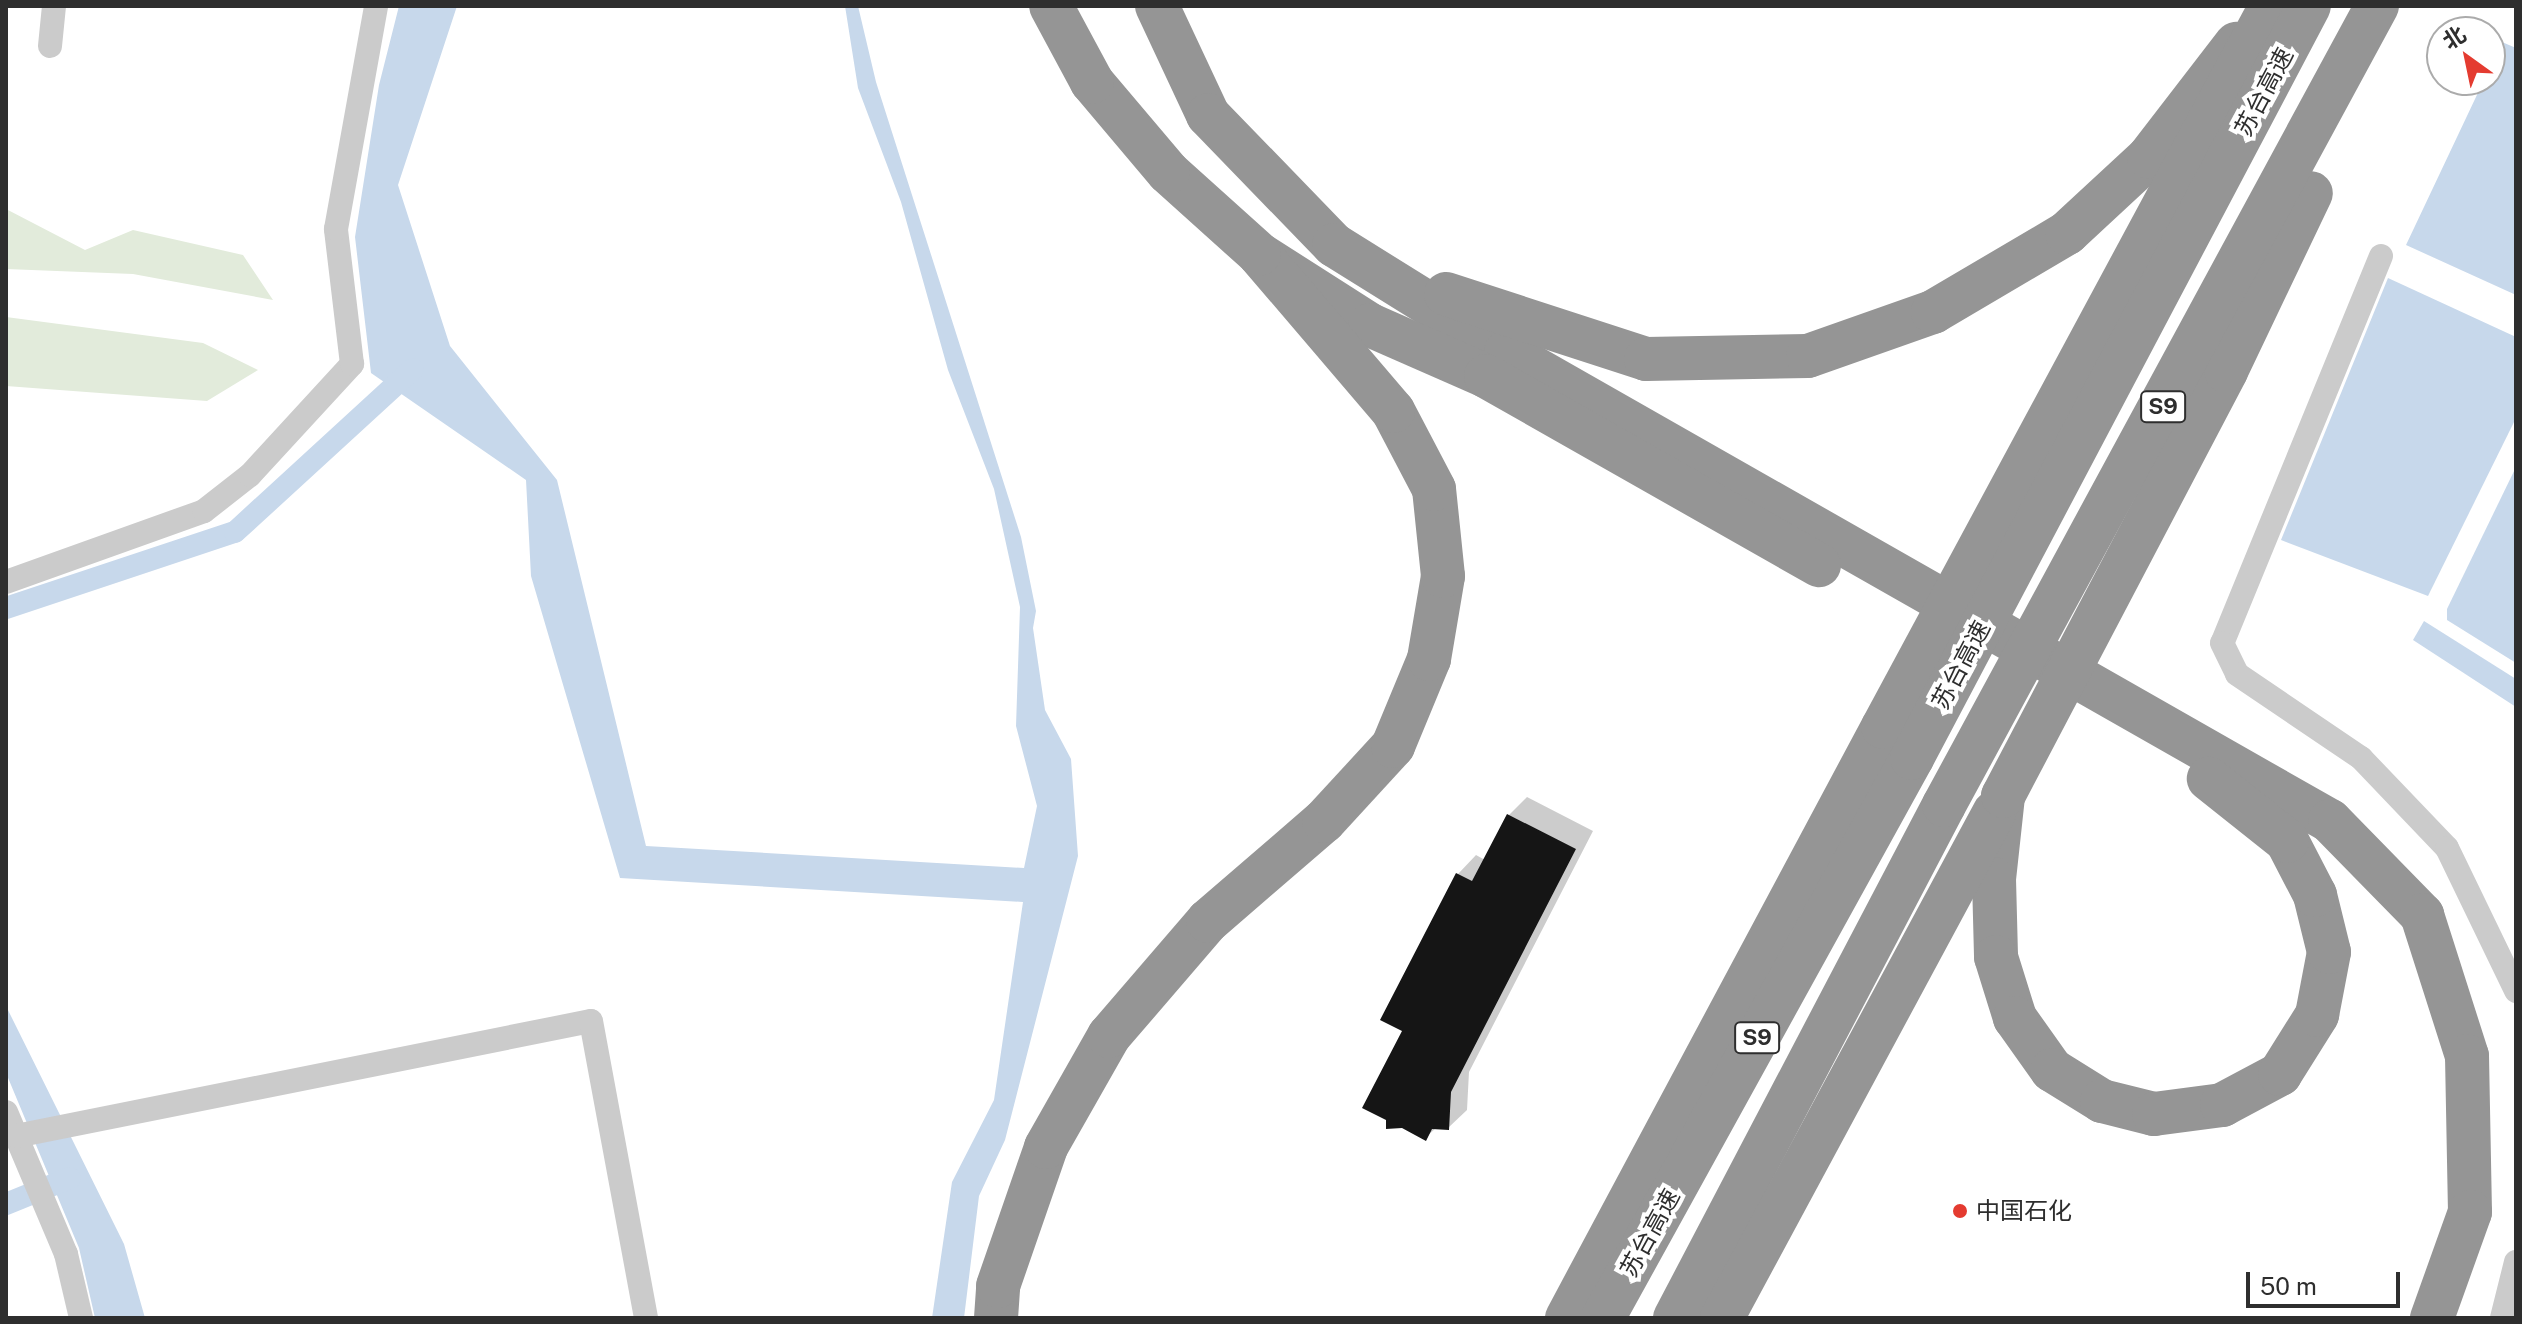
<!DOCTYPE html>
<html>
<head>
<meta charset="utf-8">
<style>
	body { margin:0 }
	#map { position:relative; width:2522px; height:1324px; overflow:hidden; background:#fff; font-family:"Public Sans","Noto Sans SC",sans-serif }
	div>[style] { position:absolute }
	.green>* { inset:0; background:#e2ebdb }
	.water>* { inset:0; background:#c7d8eb }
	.shadow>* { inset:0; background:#0003 }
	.canal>* { height:22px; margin:-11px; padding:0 11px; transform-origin:11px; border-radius:11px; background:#c7d8eb }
	.building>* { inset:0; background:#151515 }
	.minor>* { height:24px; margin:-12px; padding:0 12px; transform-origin:12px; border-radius:12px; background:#cbcbcb }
	.motorway>* { height:44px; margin:-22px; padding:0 22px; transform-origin:22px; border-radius:22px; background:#959595 }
	.motorway-bridge>* { height:44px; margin:-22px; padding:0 22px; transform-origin:22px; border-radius:22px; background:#959595 }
	.dots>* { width:22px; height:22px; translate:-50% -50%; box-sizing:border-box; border:4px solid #fff; border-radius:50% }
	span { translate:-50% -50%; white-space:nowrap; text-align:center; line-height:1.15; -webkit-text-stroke:8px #fff; paint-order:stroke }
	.shield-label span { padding:2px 6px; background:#fff; border:2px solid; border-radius:6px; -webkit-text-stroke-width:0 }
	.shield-label { font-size:22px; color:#2e2e2e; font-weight:700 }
	.street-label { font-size:24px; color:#2e2e2e }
	.poi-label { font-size:24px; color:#2e2e2e }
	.left { translate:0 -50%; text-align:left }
	.frame { position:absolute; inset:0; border:8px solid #2e2e2e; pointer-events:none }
	.north { position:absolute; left:2426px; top:16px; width:80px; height:80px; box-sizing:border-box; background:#fff; border:2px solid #ababab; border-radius:50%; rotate:327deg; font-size:22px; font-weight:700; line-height:32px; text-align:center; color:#2e2e2e }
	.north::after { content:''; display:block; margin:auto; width:28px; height:36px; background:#e43b30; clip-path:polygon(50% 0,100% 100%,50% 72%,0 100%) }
	.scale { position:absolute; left:2246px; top:1272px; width:154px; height:36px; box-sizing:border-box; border:4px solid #2e2e2e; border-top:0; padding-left:10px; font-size:24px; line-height:28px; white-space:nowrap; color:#2e2e2e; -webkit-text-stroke:6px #fff; paint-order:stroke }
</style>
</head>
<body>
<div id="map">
	<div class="green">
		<i style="clip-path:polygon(6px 209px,85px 250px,133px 230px,243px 255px,273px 300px,133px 274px,6px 269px)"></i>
		<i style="clip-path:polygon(6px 317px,203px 343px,258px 370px,207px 401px,6px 386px)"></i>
	</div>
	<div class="water">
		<i style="clip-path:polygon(399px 6px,457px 6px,398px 185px,450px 346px,557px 480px,646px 846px,1024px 868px,1037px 806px,1016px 726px,1020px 607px,994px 489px,948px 370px,901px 202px,858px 88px,845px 6px,858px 6px,876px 82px,1021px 537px,1036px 611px,1033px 628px,1045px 710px,1071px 759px,1078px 856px,1005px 1140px,979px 1196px,964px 1318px,932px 1318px,952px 1182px,994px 1100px,1023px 902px,620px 878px,531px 576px,526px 480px,371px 373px,355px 237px,379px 85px)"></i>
		<i style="clip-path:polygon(2502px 42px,2516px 48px,2516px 295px,2406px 245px,2484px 80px,2490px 80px)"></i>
		<i style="clip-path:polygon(2388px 278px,2516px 337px,2516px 418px,2428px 596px,2281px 540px)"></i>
		<i style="clip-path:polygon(2516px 467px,2516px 663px,2447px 620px,2447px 609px)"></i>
		<i style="clip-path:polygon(2424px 621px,2516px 679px,2516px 707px,2413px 640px)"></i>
		<i style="clip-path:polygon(6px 1006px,124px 1244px,145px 1318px,95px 1318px,79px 1248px,6px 1073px)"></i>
	</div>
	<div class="shadow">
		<i style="clip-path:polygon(1527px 797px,1593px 831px,1469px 1072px,1467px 1110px,1448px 1128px,1436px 1128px,1425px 1138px,1405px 1030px,1383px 1019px,1458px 874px,1476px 855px,1485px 860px,1508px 816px)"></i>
	</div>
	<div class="canal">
		<i style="left:6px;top:608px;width:241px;rotate:-18.4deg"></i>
		<i style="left:235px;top:532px;width:241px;rotate:-42.5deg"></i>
		<i style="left:6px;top:1204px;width:69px;rotate:-22.1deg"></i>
	</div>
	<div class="building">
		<i style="clip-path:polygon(1507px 814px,1576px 849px,1451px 1092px,1449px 1130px,1432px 1129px,1426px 1141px,1402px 1128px,1386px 1129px,1386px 1120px,1362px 1108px,1402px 1031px,1380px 1020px,1456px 873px,1472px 881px)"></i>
	</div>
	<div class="minor">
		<i style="left:50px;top:46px;width:40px;rotate:-84.3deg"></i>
		<i style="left:2381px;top:256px;width:418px;rotate:112.3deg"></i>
		<i style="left:2222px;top:643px;width:34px;rotate:64deg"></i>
		<i style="left:2237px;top:674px;width:150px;rotate:34.1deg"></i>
		<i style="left:2361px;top:758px;width:124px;rotate:46.3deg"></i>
		<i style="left:2447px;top:848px;width:159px;rotate:64.2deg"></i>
		<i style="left:6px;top:582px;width:210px;rotate:-19.7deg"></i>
		<i style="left:204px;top:511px;width:58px;rotate:-38deg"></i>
		<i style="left:250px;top:475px;width:151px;rotate:-47.4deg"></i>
		<i style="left:352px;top:364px;width:136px;rotate:-96.8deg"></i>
		<i style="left:336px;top:229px;width:227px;rotate:-79.8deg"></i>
		<i style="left:6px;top:1112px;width:154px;rotate:67.1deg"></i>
		<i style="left:66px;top:1254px;width:66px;rotate:76.8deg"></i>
		<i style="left:16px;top:1136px;width:586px;rotate:-11.31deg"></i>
		<i style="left:591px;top:1021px;width:302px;rotate:79.5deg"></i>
		<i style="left:2502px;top:1318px;width:58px;rotate:-76deg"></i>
	</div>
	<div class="motorway">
		<i style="left:1157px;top:6px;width:120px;rotate:64.9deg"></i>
		<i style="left:1208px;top:115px;width:181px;rotate:45.9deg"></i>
		<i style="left:1334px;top:245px;width:203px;rotate:31.9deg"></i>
		<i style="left:1506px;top:352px;width:948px;rotate:29.65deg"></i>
		<i style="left:2330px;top:821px;width:132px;rotate:45.6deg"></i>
		<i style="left:2422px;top:915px;width:148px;rotate:72.3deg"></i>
		<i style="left:2467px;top:1056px;width:156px;rotate:88.9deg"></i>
		<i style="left:2470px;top:1212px;width:113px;rotate:109.7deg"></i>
		<i style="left:1259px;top:254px;width:132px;rotate:32.6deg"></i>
		<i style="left:1370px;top:325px;width:127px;rotate:23.7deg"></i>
		<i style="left:1486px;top:376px;width:383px;rotate:29.6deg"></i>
		<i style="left:1446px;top:294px;width:210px;rotate:18deg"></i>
		<i style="left:1646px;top:359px;width:162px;rotate:-1.1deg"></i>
		<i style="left:1808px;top:356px;width:133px;rotate:-19.4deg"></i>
		<i style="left:1933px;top:312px;width:156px;rotate:-30.5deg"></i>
		<i style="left:2067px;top:233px;width:112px;rotate:-42.8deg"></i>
		<i style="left:2149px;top:157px;width:143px;rotate:-52.4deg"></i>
		<i style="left:2003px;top:796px;width:83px;rotate:96.2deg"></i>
		<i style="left:1994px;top:879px;width:78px;rotate:88.5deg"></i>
		<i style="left:1996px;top:957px;width:64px;rotate:72.7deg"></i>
		<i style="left:2015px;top:1018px;width:64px;rotate:54.6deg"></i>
		<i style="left:2052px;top:1070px;width:59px;rotate:31.8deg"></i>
		<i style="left:2102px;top:1101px;width:54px;rotate:14deg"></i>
		<i style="left:2154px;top:1114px;width:69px;rotate:-7.5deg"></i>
		<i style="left:2222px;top:1105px;width:66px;rotate:-28.1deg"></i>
		<i style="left:2280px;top:1074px;width:70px;rotate:-57.9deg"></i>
		<i style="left:2317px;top:1015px;width:64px;rotate:-79.2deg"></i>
		<i style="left:2329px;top:952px;width:59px;rotate:-103.8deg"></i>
		<i style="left:2315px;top:895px;width:61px;rotate:-117.4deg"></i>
		<i style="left:2287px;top:841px;width:100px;rotate:-141.5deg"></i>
		<i style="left:996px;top:1318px;width:32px;rotate:-86deg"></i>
		<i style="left:998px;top:1286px;width:147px;rotate:-70.9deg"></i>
		<i style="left:1046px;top:1147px;width:128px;rotate:-60.4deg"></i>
		<i style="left:1109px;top:1036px;width:152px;rotate:-49.3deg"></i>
		<i style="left:1208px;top:921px;width:153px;rotate:-40.8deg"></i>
		<i style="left:1324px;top:821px;width:102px;rotate:-47.4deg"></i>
		<i style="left:1393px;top:746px;width:94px;rotate:-67.5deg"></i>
		<i style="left:1429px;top:659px;width:84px;rotate:-80.4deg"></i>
		<i style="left:1443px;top:576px;width:87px;rotate:-95.9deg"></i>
		<i style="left:1434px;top:489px;width:88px;rotate:-117.7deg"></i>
		<i style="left:1393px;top:411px;width:206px;rotate:-130.5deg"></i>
		<i style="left:1259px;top:254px;width:122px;rotate:-138deg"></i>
		<i style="left:1168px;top:172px;width:118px;rotate:-130.2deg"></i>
		<i style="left:1092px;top:82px;width:86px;rotate:-118.3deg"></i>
		<i style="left:1567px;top:1318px;width:670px;rotate:-61.87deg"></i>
		<i style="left:1603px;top:1318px;width:640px;rotate:-61.11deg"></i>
		<i style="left:1675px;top:1318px;width:579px;rotate:-62.33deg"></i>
		<i style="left:1722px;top:1318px;width:574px;rotate:-61.69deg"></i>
	</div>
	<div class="motorway-bridge">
		<i style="left:1883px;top:727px;width:819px;rotate:-61.71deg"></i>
		<i style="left:1912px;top:758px;width:850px;rotate:-62.17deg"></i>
		<i style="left:2003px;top:796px;width:480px;rotate:-62.3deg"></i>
		<i style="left:2226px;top:371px;width:197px;rotate:-64.5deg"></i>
		<i style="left:1944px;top:805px;width:909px;rotate:-61.55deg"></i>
	</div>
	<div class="dots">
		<i style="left:1960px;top:1211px;background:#e43b30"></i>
	</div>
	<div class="shield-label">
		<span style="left:2163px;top:407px">S9</span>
		<span style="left:1757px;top:1038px">S9</span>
	</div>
	<div class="street-label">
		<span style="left:2264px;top:92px;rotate:-62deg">苏台高速</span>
		<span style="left:1961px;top:665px;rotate:-62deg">苏台高速</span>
		<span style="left:1650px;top:1233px;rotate:-61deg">苏台高速</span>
	</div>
	<div class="poi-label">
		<span class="left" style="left:1976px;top:1211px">中国石化</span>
	</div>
	<div class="frame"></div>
	<div class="north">北</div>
	<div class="scale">50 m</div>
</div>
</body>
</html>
